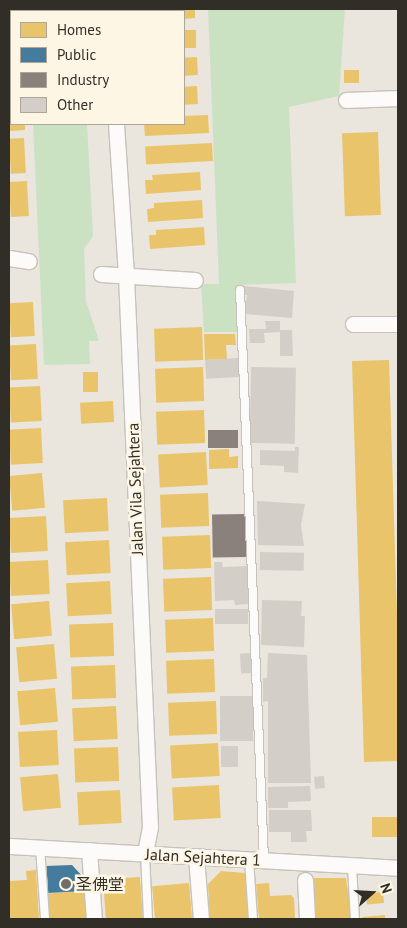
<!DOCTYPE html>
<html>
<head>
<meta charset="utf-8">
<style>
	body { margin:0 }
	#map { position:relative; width:407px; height:928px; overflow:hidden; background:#eae6dd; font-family:"PT Sans","Noto Sans SC",sans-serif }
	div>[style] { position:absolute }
	.green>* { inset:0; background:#cae2c2 }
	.homes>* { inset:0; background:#e9c46a; transform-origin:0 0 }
	.public>* { inset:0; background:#457b9d }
	.industry>* { inset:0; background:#8a817c; transform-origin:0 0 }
	.building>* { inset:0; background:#d3cfc8; transform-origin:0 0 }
	.roads { filter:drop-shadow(1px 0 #c6c2bb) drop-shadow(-1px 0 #c6c2bb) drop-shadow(0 1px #c6c2bb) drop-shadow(0 -1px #c6c2bb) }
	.lane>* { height:8px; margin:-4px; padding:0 4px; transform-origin:4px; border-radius:4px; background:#fcfbfa }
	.street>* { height:15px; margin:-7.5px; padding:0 7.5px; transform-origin:7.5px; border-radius:7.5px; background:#fcfbfa }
	.dots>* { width:14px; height:14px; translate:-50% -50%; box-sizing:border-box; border:2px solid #fef6e4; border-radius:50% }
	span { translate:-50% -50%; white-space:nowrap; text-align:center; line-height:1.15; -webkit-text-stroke:5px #fef6e4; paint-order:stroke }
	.street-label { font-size:16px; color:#312e28 }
	.poi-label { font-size:16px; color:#312e28 }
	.left { translate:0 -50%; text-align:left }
	.frame { position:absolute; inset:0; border:10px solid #312e28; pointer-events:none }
	.legend { position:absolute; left:10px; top:10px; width:175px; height:115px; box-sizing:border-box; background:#fef6e4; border:1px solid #aca699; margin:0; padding:6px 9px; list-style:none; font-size:15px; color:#312e28 }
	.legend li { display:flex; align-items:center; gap:10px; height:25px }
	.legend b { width:25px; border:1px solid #aca699 }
	.north { position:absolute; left:347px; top:868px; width:50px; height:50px; -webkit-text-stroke:4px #fef6e4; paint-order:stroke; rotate:71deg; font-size:14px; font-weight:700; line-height:20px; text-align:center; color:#312e28 }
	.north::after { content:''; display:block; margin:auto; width:18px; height:22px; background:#312e28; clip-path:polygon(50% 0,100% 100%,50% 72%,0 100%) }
</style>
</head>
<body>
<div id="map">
	<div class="green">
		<i style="clip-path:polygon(208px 9px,345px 9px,339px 96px,289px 107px,296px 283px,236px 285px,238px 332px,204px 332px,201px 284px,219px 284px)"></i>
		<i style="clip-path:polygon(33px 124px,87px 124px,93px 236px,84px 249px,86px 301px,99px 341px,89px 341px,90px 364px,44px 365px)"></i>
	</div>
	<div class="homes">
		<i style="clip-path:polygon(9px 9px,17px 11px,11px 11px,9px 45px)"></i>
		<i style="clip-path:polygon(139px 9px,195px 9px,195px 18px,184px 19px,184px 11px)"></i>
		<i style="left:184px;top:30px;width:12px;height:18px"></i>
		<i style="clip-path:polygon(9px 53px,11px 53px,9px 88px)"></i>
		<i style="left:197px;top:57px;width:18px;height:13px;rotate:87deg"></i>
		<i style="left:344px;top:70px;width:15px;height:13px"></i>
		<i style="left:197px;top:86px;width:18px;height:13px;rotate:87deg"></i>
		<i style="clip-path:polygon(9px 96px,11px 96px,11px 124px,25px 124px,25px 130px,9px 131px)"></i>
		<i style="clip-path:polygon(208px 115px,209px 133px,145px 136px,144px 124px,184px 124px,184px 116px)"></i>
		<i style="left:378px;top:132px;width:83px;height:36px;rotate:88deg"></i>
		<i style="left:24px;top:138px;width:35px;height:15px;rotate:87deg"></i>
		<i style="left:212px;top:143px;width:18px;height:67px;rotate:87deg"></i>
		<i style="clip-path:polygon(200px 172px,201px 190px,146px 194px,145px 180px,153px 180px,152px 175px)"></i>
		<i style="left:27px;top:181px;width:35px;height:18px;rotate:87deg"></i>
		<i style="clip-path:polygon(202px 200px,203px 218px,148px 222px,147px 209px,154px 208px,154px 203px)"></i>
		<i style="clip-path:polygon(204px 227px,205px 245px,150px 249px,149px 235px,156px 235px,156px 230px)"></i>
		<i style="left:33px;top:302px;width:34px;height:24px;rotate:87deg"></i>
		<i style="left:202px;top:327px;width:33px;height:48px;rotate:88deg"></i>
		<i style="clip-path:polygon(204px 334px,235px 334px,236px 345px,226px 345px,227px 359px,205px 360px)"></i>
		<i style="left:36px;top:344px;width:35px;height:27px;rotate:87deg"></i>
		<i style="clip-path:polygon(389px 360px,398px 647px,398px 761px,364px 762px,352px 361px)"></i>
		<i style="left:203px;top:367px;width:34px;height:48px;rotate:88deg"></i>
		<i style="left:83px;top:372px;width:15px;height:20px"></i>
		<i style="left:40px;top:386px;width:35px;height:31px;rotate:87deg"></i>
		<i style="left:113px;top:401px;width:21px;height:33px;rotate:87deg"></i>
		<i style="left:204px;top:410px;width:33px;height:48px;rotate:88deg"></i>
		<i style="left:41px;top:428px;width:35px;height:32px;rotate:87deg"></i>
		<i style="clip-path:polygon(229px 449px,229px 457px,238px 456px,238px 468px,209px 469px,209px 450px)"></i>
		<i style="left:206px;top:452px;width:33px;height:48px;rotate:87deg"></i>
		<i style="left:42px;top:473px;width:35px;height:33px;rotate:85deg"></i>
		<i style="left:208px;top:493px;width:33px;height:48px;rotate:88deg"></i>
		<i style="left:107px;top:498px;width:33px;height:44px;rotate:87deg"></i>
		<i style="left:46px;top:516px;width:35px;height:37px;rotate:87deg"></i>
		<i style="left:210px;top:535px;width:33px;height:48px;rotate:88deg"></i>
		<i style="left:109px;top:540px;width:33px;height:44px;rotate:87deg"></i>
		<i style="left:48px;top:560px;width:34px;height:39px;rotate:87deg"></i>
		<i style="left:211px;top:577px;width:33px;height:48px;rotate:88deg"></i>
		<i style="left:110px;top:581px;width:33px;height:44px;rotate:87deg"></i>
		<i style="left:49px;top:601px;width:35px;height:38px;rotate:85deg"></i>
		<i style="left:213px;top:618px;width:33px;height:48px;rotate:88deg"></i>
		<i style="left:113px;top:623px;width:33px;height:44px;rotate:88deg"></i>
		<i style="left:54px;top:644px;width:35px;height:38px;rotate:85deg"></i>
		<i style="left:214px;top:659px;width:33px;height:48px;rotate:88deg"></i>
		<i style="left:115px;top:665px;width:33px;height:44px;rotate:88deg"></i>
		<i style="left:55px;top:688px;width:34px;height:38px;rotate:85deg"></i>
		<i style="left:216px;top:701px;width:33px;height:48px;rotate:88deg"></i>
		<i style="left:116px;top:706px;width:33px;height:44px;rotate:87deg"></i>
		<i style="left:57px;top:730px;width:35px;height:39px;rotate:87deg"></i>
		<i style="left:218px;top:743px;width:33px;height:48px;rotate:87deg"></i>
		<i style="left:118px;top:747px;width:34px;height:44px;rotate:88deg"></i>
		<i style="left:58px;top:774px;width:34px;height:38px;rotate:85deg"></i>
		<i style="left:219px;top:785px;width:33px;height:47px;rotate:87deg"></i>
		<i style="left:120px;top:790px;width:33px;height:43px;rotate:87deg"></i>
		<i style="left:398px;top:817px;width:20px;height:26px;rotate:90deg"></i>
		<i style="clip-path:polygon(36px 870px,39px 919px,9px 919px,9px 881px,27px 880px,26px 871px)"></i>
		<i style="clip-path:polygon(221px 871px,245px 873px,248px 919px,210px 919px,208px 884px)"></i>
		<i style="left:140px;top:877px;width:42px;height:37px;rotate:86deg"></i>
		<i style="clip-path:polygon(314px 878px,346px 878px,352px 919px,316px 919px)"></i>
		<i style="left:189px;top:883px;width:36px;height:37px;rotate:85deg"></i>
		<i style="clip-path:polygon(269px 883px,270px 896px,291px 895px,294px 898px,295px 919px,259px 919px,256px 884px)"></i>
		<i style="left:85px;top:891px;width:28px;height:37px;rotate:86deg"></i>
		<i style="left:383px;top:892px;width:11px;height:17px;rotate:85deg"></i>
		<i style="clip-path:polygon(385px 915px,385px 919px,363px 919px,362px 917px)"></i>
	</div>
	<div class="public">
		<i style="clip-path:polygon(72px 865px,84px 878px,85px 891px,48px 893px,46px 866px)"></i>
	</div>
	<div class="industry">
		<i style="left:208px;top:430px;width:30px;height:18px"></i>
		<i style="left:246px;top:514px;width:43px;height:34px;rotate:89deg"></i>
	</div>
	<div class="building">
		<i style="clip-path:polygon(243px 286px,294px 291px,292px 318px,245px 314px,247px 295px,242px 295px)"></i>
		<i style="clip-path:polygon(265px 321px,280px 321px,280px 330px,292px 330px,293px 356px,280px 356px,280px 332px,264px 333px,265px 343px,250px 343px,249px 329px,266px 329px)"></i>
		<i style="left:238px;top:358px;width:19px;height:33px;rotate:87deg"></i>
		<i style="left:251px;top:367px;width:45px;height:76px;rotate:1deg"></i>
		<i style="clip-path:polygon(295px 447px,299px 447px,298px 473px,284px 472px,284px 466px,260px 465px,260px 450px,295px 451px)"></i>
		<i style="clip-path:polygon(257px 501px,305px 504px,301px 525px,304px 546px,258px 545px)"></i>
		<i style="left:260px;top:552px;width:44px;height:18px;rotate:1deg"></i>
		<i style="clip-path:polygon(214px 562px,222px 562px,223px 567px,247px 566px,249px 604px,235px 605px,234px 600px,215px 601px)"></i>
		<i style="clip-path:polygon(262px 600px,302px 601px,301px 616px,305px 616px,304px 647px,261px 645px)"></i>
		<i style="left:248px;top:609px;width:15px;height:33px;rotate:90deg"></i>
		<i style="left:251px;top:653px;width:20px;height:11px;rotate:87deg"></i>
		<i style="clip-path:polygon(268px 653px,307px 655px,311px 783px,268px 783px,268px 701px,263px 702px,263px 678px,267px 678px)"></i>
		<i style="left:220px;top:696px;width:33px;height:45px"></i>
		<i style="left:221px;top:746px;width:17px;height:21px"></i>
		<i style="left:324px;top:776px;width:12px;height:10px;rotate:85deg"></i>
		<i style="clip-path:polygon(310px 786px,311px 801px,288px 802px,288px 808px,268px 808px,268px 787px)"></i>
		<i style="clip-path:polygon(269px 810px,311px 810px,312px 831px,306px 831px,307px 842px,291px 842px,291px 832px,269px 832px)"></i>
	</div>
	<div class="roads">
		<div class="lane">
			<i style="left:240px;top:290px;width:571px;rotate:87.59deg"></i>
			<i style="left:40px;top:847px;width:72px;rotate:86deg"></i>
			<i style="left:145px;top:853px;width:66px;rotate:87.4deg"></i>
			<i style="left:249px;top:859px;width:60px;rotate:86.2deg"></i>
			<i style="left:352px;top:866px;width:53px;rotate:86.8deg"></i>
		</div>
		<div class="street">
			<i style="left:109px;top:9px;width:2px;rotate:90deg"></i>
			<i style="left:346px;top:100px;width:52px;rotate:-2.2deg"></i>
			<i style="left:116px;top:124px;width:152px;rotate:86.2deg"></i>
			<i style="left:126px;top:276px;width:552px;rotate:87.51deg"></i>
			<i style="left:150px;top:827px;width:26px;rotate:101deg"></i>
			<i style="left:9px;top:258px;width:20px;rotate:9deg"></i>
			<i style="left:101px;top:274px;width:94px;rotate:3.7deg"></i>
			<i style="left:353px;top:324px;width:45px"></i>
			<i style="left:9px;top:846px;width:390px;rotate:3.2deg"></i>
			<i style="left:89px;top:850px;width:69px;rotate:85.9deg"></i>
			<i style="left:196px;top:856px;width:63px;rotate:85.5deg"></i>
			<i style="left:305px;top:880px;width:39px;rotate:87deg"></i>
		</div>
	</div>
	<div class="dots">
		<i style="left:66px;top:884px;background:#726e67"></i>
	</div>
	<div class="street-label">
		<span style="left:135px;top:489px;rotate:-92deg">Jalan Vila Sejahtera</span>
		<span style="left:203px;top:857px;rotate:3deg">Jalan Sejahtera 1</span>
	</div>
	<div class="poi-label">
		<span class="left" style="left:76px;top:884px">圣佛堂</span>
	</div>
	<div class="frame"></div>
	<ul class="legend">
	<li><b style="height:14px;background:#e9c46a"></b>Homes</li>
	<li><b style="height:14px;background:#457b9d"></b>Public</li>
	<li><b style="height:14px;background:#8a817c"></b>Industry</li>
	<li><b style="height:14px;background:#d3cfc8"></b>Other</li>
	</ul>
	<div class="north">N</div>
</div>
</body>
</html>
